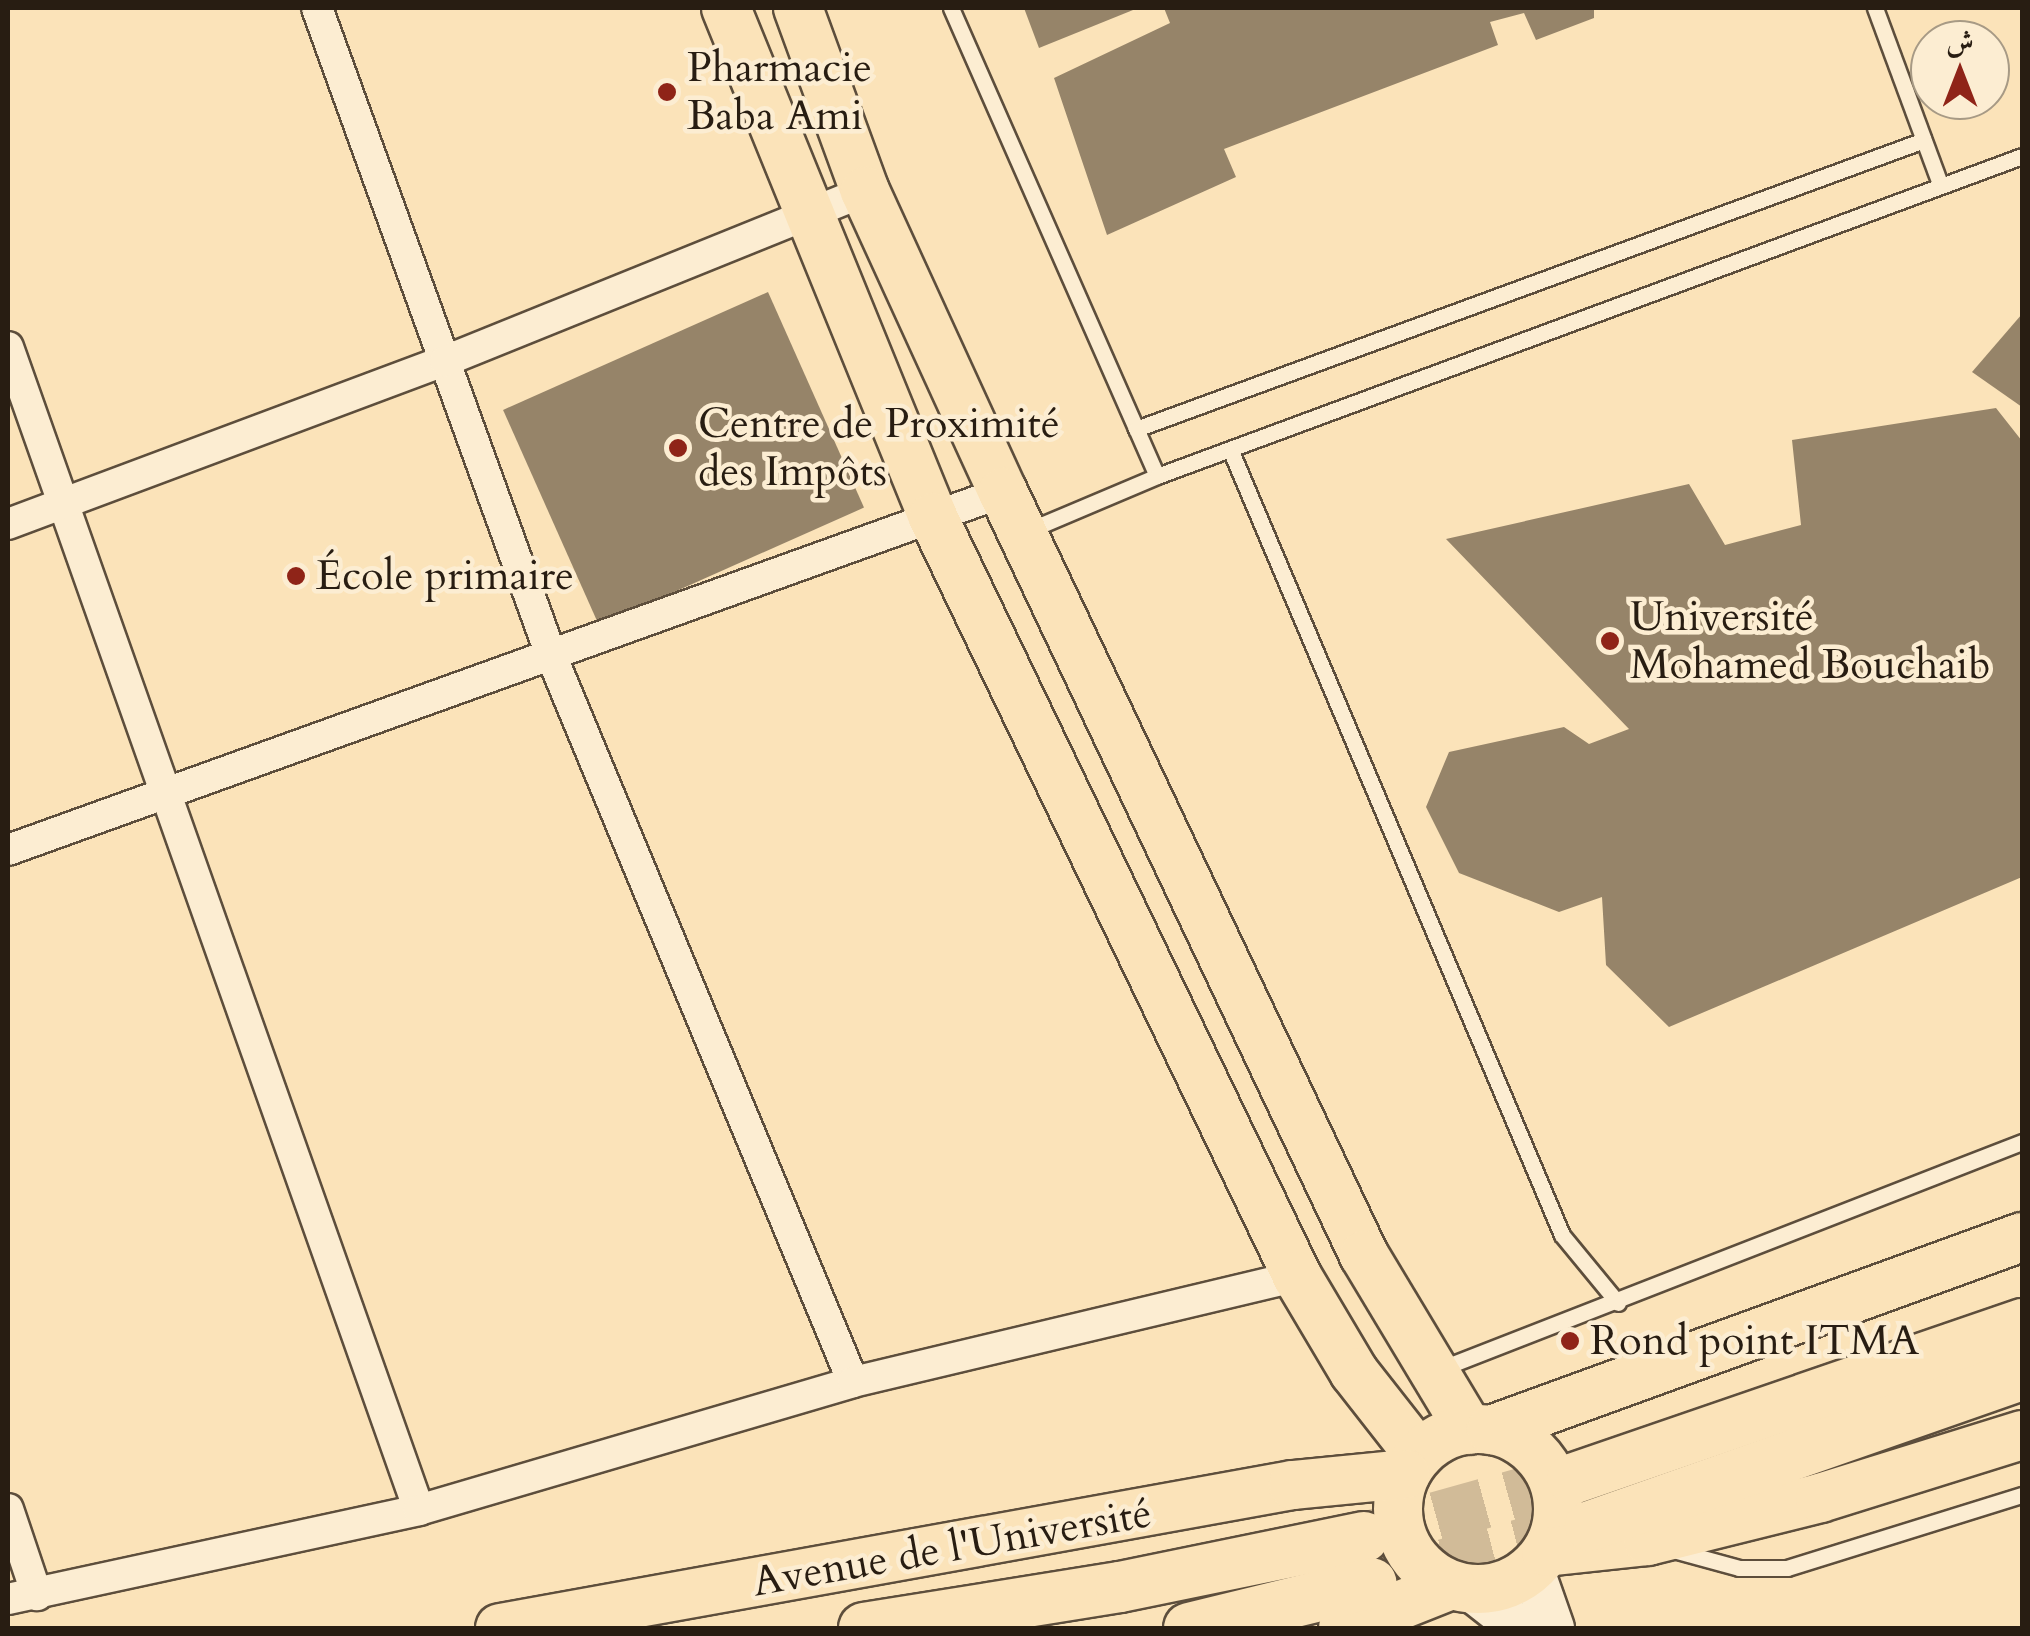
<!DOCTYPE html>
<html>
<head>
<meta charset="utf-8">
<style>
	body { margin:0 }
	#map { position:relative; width:2030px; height:1636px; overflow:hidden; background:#fbe3b9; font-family:Cardo,Amiri,serif }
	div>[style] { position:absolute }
	.building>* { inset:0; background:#968469; transform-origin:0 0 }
	.trunk-tunnel>* { height:50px; margin-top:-25px; transform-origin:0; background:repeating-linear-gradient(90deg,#d1bb98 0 50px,transparent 0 75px) }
	.roads { filter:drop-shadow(2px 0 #5d4e3c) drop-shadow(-2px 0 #5d4e3c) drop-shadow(0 2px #5d4e3c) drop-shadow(0 -2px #5d4e3c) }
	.service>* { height:15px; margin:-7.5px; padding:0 7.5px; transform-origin:7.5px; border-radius:7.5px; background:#fcedd2 }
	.minor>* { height:30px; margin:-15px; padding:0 15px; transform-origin:15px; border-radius:15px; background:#fcedd2 }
	.secondary>* { height:42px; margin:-21px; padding:0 21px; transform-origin:21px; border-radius:21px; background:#fcedd2 }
	.primary>* { height:48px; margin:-24px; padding:0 24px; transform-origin:24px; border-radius:24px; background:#fbe3b9 }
	.primary>.ring { margin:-24px; padding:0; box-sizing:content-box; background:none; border:48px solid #fbe3b9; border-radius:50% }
	.trunk>* { height:50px; margin:-25px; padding:0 25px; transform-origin:25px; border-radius:25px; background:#fbe3b9 }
	.dots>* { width:28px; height:28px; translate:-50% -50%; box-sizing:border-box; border:5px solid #fcedd2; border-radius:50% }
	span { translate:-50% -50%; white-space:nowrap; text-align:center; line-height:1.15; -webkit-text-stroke:9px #fcedd2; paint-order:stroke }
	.poi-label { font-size:42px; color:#281d12 }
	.left { translate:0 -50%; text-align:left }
	.street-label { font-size:42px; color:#281d12 }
	.frame { position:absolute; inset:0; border:10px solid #281d12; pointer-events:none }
	.north { position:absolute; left:1910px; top:20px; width:100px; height:100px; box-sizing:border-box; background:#fcedd2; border:2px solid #a79a85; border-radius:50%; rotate:0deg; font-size:28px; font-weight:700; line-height:40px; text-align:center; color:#281d12 }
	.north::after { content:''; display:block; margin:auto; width:35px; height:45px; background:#8f2418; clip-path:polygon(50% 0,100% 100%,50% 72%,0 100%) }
</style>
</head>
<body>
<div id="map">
	<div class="building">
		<i style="clip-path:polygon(1024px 8px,1138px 8px,1039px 48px)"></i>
		<i style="clip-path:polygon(1164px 8px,1594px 8px,1594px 18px,1536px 40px,1524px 13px,1490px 22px,1498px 45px,1224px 149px,1236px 177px,1107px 235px,1054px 78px,1170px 23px)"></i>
		<i style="left:768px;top:292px;width:236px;height:290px;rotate:66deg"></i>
		<i style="clip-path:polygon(2022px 314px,2022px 407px,1972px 372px)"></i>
		<i style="clip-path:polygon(1996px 408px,2022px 441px,2022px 877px,1669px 1027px,1606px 965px,1602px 897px,1559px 912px,1459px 873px,1426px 807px,1449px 752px,1564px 727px,1589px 744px,1629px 729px,1446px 539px,1689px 484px,1725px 545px,1801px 525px,1792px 440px)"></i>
	</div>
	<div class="trunk-tunnel">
		<i style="left:1364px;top:1537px;width:216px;rotate:-15.6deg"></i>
		<i style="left:1372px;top:1583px;width:225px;rotate:-14.7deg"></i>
	</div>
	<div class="roads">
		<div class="service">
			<i style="left:951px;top:8px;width:511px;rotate:66.24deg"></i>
			<i style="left:1875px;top:8px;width:188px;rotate:69.7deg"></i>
			<i style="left:1136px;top:429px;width:839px;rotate:-20.14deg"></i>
			<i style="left:1230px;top:449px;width:853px;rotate:67.1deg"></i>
			<i style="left:1562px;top:1235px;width:88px;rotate:50.5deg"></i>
			<i style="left:1027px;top:531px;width:141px;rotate:-22.9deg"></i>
			<i style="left:1157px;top:476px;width:922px;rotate:-20.3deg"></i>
			<i style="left:1440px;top:1369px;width:625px;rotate:-21.31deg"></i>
			<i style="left:1666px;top:1548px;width:76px;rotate:15.3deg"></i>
			<i style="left:1739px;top:1568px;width:48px"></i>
			<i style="left:1787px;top:1568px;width:246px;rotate:-17.3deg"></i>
		</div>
		<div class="minor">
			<i style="left:317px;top:8px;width:688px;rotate:70.12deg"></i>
			<i style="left:551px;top:655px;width:787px;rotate:67.44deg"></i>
			<i style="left:8px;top:347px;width:1233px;rotate:70.54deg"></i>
			<i style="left:8px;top:524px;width:466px;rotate:-20.5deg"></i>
			<i style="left:445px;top:361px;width:453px;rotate:-22deg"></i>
			<i style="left:8px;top:850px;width:1057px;rotate:-19.79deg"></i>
			<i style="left:8px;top:1509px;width:91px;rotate:71.4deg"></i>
			<i style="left:8px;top:1599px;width:421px;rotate:-12.2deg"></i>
			<i style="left:419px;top:1510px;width:452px;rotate:-16.4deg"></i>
			<i style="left:853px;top:1382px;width:456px;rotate:-13.4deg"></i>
		</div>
		<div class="secondary">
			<i style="left:1532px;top:1568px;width:64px;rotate:70.7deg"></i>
			<i style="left:1469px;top:1588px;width:65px;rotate:38.1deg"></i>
		</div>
		<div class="primary">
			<i style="left:726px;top:8px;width:549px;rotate:67.87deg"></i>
			<i style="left:933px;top:517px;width:842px;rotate:64.38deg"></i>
			<i style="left:1297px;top:1276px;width:112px;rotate:59.3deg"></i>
			<i style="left:1354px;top:1372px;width:105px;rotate:51.9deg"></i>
			<i style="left:798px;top:8px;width:195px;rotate:69.9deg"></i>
			<i style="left:865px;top:191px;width:331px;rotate:65.4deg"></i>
			<i style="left:1003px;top:492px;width:844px;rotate:64.68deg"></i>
			<i style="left:1364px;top:1255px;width:204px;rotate:59deg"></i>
			<i class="ring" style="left:1398px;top:1429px;width:112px;height:112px"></i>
			<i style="left:1491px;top:1430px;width:565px;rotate:-19.97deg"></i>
			<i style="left:1546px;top:1552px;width:103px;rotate:-6.2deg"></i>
			<i style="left:1648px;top:1541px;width:177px;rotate:-14deg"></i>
			<i style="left:1820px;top:1498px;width:212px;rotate:-17.3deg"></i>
			<i style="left:500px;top:1628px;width:806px;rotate:-10.22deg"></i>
			<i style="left:1293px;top:1485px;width:113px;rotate:-5.6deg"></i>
			<i style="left:1343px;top:1628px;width:116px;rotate:-21.7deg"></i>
		</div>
		<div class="trunk">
			<i style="left:1572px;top:1479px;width:476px;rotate:-19deg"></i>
			<i style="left:1590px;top:1526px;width:458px;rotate:-19.3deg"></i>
			<i style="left:864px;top:1628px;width:259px;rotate:-9.1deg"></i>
			<i style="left:1120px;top:1587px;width:249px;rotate:-11.6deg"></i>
			<i style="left:1189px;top:1628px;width:188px;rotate:-13.8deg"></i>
		</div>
	</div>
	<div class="dots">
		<i style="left:667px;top:92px;background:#8f2418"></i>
		<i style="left:678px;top:448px;background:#8f2418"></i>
		<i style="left:296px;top:576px;background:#8f2418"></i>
		<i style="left:1610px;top:641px;background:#8f2418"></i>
		<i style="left:1570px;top:1341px;background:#8f2418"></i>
	</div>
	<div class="poi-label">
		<span class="left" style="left:687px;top:92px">Pharmacie<br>Baba Ami</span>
		<span class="left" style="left:698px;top:448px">Centre de Proximité<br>des Impôts</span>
		<span class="left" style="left:316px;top:576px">École primaire</span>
		<span class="left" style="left:1630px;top:641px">Université<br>Mohamed Bouchaib</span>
		<span class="left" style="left:1590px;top:1341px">Rond point ITMA</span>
	</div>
	<div class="street-label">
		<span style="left:952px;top:1548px;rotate:-10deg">Avenue de l'Université</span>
	</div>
	<div class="frame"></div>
	<div class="north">ش</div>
</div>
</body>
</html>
